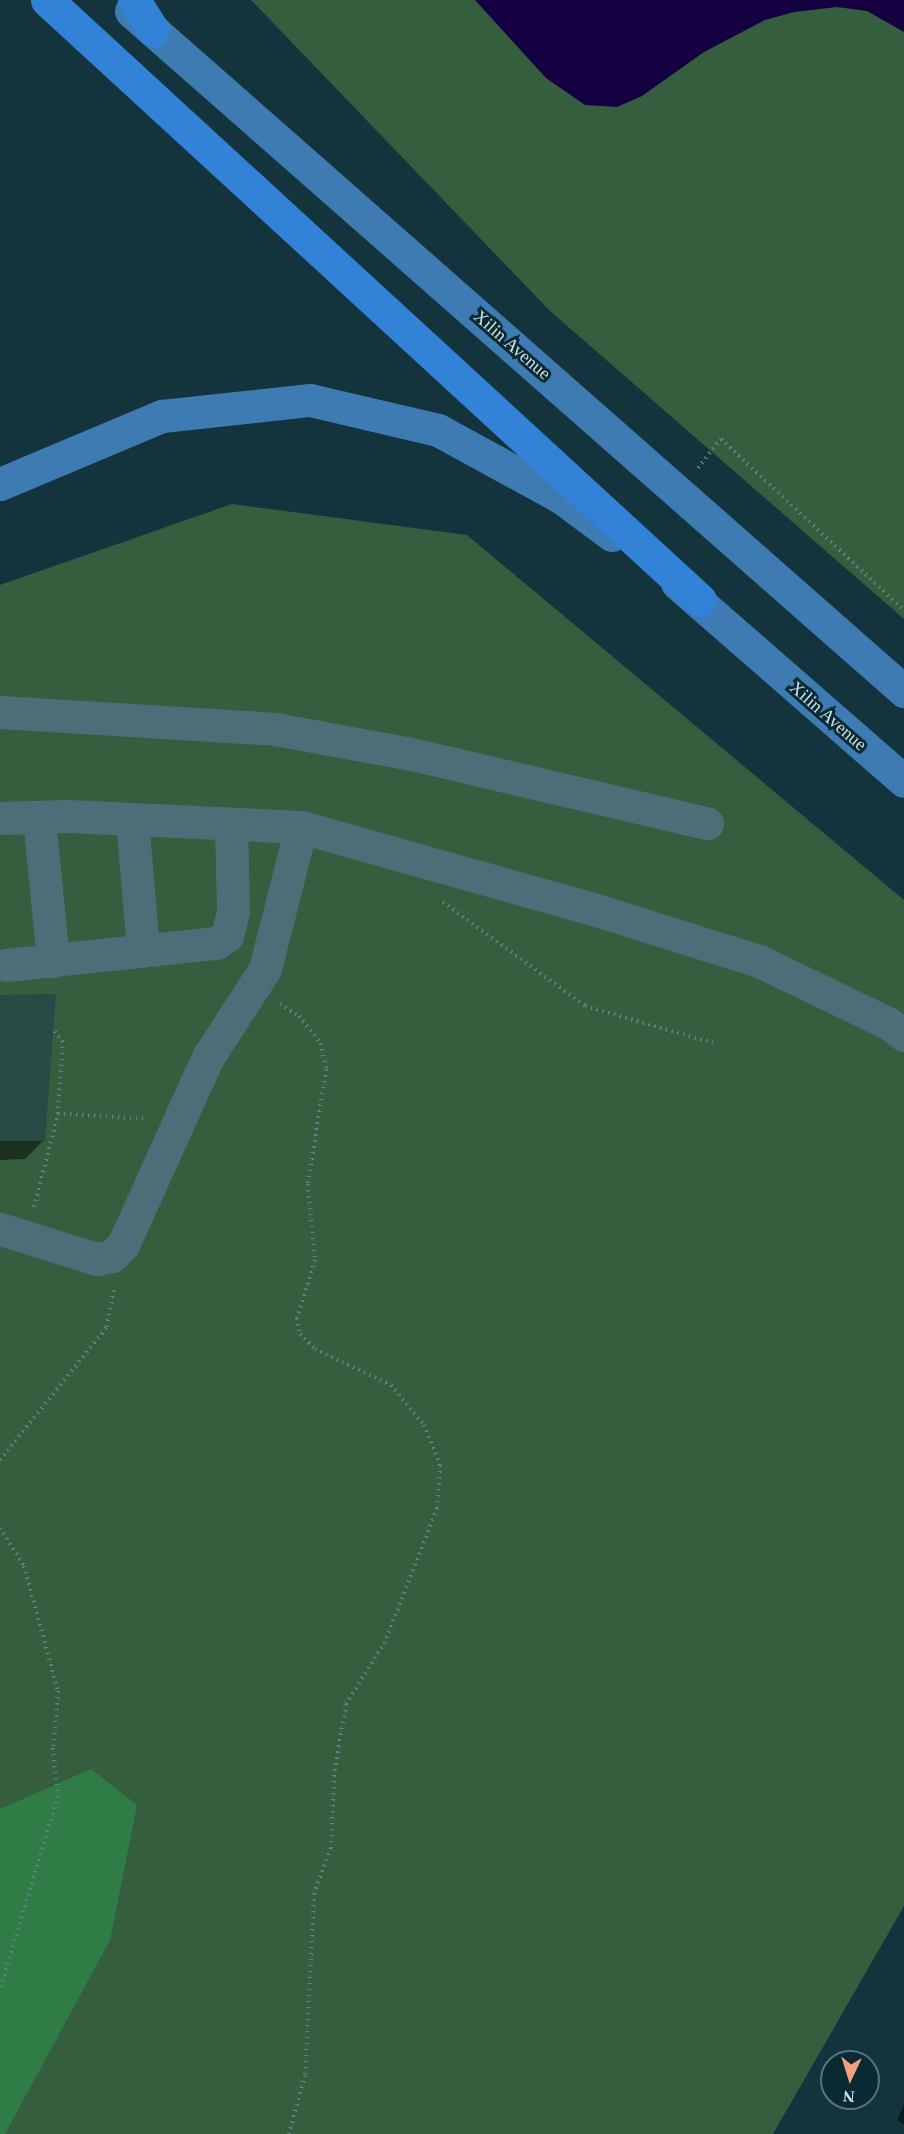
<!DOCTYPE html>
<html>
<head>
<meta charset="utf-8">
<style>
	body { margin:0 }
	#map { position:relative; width:904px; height:2134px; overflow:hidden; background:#14343d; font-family:Georgia,serif }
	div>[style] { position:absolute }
	.green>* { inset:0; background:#355e3f }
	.forest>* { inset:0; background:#307c47 }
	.water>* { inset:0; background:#150041 }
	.shadow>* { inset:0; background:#0007 }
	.building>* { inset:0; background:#294b46 }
	.path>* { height:4px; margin-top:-2px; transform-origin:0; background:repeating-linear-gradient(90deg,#657f87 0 1.5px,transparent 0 6px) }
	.minor>* { height:33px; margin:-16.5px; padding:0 16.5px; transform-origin:16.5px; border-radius:16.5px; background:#4d6e78 }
	.major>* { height:33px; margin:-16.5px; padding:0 16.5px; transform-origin:16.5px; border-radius:16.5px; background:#3d7bb2 }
	.highway>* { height:33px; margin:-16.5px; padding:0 16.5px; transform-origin:16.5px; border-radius:16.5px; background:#3283d8 }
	span { translate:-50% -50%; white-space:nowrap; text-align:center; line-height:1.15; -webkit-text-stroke:6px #092a33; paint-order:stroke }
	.street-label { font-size:18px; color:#cfe1e7 }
	.north { position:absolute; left:820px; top:2050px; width:60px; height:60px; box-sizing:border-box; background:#092a33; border:2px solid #58737b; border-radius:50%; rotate:184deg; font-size:16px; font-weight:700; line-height:24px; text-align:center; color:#cfe1e7 }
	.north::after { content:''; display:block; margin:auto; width:21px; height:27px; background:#f0a279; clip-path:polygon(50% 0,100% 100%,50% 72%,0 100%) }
</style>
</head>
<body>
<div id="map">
	<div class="green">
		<i style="clip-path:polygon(251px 0,904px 0,904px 619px,550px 311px)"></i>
		<i style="clip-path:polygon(232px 504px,467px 535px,904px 900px,904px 1906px,773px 2134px,0 2134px,0 585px)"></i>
	</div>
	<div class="forest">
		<i style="clip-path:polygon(91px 1769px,137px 1805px,110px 1940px,5px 2134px,0 2134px,0 1809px)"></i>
	</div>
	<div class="water">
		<i style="clip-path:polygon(475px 0,904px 0,904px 32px,867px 11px,837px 7px,794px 12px,765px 20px,704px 52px,642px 96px,617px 107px,585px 105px,546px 78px)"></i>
	</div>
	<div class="shadow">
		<i style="clip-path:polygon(0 996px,44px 1140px,25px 1159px,0 1160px)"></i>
		<i style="clip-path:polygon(904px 2104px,904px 2124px,897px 2121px)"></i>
	</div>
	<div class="building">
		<i style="clip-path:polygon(56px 994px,45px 1141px,0 1141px,0 995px)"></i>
	</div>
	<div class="path">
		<i style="left:698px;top:468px;width:37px;rotate:-52deg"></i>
		<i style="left:721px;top:439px;width:250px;rotate:43.1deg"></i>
		<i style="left:443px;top:902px;width:176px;rotate:36.2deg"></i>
		<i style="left:585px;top:1006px;width:133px;rotate:16.1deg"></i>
		<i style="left:280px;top:1004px;width:22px;rotate:32deg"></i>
		<i style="left:299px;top:1016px;width:35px;rotate:51deg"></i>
		<i style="left:321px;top:1043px;width:26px;rotate:79deg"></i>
		<i style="left:326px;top:1069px;width:116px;rotate:98.9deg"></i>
		<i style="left:308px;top:1184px;width:76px;rotate:84.7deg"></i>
		<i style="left:315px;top:1260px;width:61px;rotate:107.2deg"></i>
		<i style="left:297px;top:1318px;width:16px;rotate:79deg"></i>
		<i style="left:300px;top:1334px;width:21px;rotate:45deg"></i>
		<i style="left:315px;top:1349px;width:84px;rotate:25.3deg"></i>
		<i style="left:391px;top:1385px;width:52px;rotate:50.5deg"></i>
		<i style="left:424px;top:1425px;width:43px;rotate:68.2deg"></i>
		<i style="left:440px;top:1465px;width:43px;rotate:94deg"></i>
		<i style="left:437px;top:1508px;width:144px;rotate:111.2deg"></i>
		<i style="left:385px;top:1642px;width:73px;rotate:122.2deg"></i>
		<i style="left:346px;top:1704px;width:72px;rotate:99.6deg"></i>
		<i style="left:334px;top:1775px;width:73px;rotate:92.4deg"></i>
		<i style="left:331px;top:1848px;width:48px;rotate:110.7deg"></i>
		<i style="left:314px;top:1893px;width:182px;rotate:92.8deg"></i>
		<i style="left:305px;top:2075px;width:61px;rotate:105.2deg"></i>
		<i style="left:58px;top:1114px;width:89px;rotate:3.2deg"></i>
		<i style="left:34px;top:1207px;width:96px;rotate:-75.5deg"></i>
		<i style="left:58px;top:1114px;width:72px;rotate:-86deg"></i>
		<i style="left:63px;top:1042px;width:16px;rotate:-128deg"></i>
		<i style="left:0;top:1460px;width:171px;rotate:-51.2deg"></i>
		<i style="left:107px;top:1327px;width:39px;rotate:-80deg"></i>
		<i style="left:0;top:1528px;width:45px;rotate:57.7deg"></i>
		<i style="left:24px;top:1566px;width:130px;rotate:74.8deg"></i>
		<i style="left:58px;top:1691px;width:57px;rotate:95deg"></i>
		<i style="left:53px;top:1748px;width:48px;rotate:84.1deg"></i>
		<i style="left:58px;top:1796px;width:202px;rotate:106.7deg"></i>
	</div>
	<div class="minor">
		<i style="left:0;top:712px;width:276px;rotate:3.5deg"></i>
		<i style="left:275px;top:729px;width:143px;rotate:10.4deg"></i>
		<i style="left:416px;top:755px;width:299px;rotate:13.2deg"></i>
		<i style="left:0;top:818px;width:68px;rotate:-1.7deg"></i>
		<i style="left:68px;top:816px;width:233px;rotate:2.7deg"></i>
		<i style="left:301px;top:827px;width:303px;rotate:15.7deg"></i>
		<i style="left:593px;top:909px;width:174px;rotate:17.4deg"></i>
		<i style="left:759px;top:961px;width:143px;rotate:25.7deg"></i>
		<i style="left:888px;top:1023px;width:20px;rotate:37deg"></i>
		<i style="left:39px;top:818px;width:144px;rotate:84.4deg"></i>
		<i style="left:132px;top:819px;width:132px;rotate:85.2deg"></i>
		<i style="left:6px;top:965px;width:211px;rotate:-6deg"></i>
		<i style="left:216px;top:943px;width:13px;rotate:-32deg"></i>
		<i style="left:227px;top:936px;width:25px;rotate:-76deg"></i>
		<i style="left:233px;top:912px;width:88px;rotate:-91.3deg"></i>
		<i style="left:0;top:1229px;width:102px;rotate:17.2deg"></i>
		<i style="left:97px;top:1259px;width:15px;rotate:-11deg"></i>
		<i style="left:112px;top:1256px;width:16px;rotate:-45deg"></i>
		<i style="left:123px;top:1245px;width:206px;rotate:-65.7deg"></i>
		<i style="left:208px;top:1057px;width:105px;rotate:-57.1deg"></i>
		<i style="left:265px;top:969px;width:146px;rotate:-75.8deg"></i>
	</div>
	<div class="major">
		<i style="left:131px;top:11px;width:1030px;rotate:41.34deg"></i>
		<i style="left:0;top:484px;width:176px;rotate:-22.8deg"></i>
		<i style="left:162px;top:416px;width:149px;rotate:-6.2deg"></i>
		<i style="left:310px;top:400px;width:131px;rotate:13.2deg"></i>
		<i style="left:438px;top:430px;width:141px;rotate:28.7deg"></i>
		<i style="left:562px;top:498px;width:62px;rotate:36.5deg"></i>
		<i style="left:677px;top:583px;width:301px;rotate:41.1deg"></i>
	</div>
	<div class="highway">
		<i style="left:47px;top:0;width:887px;rotate:42.58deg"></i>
		<i style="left:134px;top:0;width:36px;rotate:58deg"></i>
	</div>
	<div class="street-label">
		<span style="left:512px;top:345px;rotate:41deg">Xilin Avenue</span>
		<span style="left:828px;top:716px;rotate:41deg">Xilin Avenue</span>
	</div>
	<div class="north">N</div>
</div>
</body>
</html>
